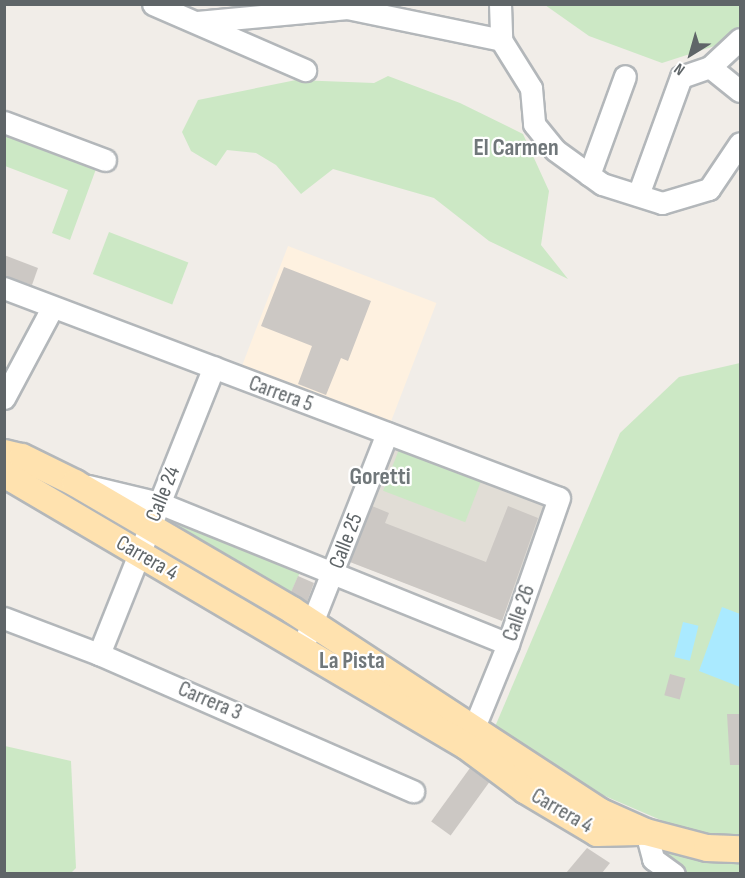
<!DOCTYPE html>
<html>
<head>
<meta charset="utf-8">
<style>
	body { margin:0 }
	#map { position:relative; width:745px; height:878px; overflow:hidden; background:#f1ede8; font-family:"Sofia Sans Condensed",sans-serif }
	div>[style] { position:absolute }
	.commercial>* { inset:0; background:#fef1e0; transform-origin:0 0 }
	.education>* { inset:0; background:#e1ddd6; transform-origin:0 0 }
	.green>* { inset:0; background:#cce8c5; transform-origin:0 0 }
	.water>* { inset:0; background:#aaeaff; transform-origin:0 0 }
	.building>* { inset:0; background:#ccc8c4; transform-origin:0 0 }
	.roads { filter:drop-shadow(2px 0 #b3b7ba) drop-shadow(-2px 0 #b3b7ba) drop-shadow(0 2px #b3b7ba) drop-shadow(0 -2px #b3b7ba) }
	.minor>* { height:21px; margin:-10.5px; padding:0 10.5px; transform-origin:10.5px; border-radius:10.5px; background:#fff }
	.major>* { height:26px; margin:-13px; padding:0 13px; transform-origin:13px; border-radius:13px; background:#ffe2af }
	span { translate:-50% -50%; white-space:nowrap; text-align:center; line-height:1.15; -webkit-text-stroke:4.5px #fff; paint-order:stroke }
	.street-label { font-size:22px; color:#5f6568 }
	.neighbourhood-label { font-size:24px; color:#70777a; font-weight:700 }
	.frame { position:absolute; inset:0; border:6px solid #5f6568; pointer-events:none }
	.north { position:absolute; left:661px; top:24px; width:60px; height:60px; -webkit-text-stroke:4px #fff; paint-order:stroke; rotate:217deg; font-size:16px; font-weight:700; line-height:24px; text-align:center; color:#5f6568 }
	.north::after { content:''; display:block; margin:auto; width:21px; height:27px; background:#5f6568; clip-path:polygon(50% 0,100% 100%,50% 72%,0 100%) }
</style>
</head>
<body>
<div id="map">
	<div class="commercial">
		<i style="left:288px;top:246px;width:159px;height:129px;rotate:21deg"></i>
	</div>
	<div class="education">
		<i style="left:396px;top:436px;width:165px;height:134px;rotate:21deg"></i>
	</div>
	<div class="green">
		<i style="clip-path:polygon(545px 5px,740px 5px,740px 26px,724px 43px,662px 63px,589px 36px)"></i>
		<i style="clip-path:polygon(388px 76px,460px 103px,523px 134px,549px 191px,541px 245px,568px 279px,489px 241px,434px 198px,333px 169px,301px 194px,276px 165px,256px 153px,227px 150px,216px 166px,191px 151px,182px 132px,198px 100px,296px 80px,374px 83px)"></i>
		<i style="clip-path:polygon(5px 135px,96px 169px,70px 240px,52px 233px,68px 190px,5px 166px)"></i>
		<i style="left:109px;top:232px;width:85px;height:45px;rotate:21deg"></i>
		<i style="clip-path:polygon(740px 363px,740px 838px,711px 836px,670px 824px,577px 784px,494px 729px,620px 433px,679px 377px)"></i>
		<i style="left:401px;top:444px;width:88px;height:50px;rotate:21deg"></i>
		<i style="clip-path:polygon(178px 524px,301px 570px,288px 599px,174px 532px)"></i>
		<i style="clip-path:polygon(5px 746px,71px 761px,76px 868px,71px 873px,5px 873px)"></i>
		<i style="clip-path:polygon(658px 849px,740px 861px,740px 873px,687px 873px,661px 857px)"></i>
	</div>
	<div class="water">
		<i style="clip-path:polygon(722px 607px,740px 614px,740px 687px,699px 671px)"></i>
		<i style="left:683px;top:622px;width:16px;height:36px;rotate:14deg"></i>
	</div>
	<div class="building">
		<i style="clip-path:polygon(4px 255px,38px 268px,32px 285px,4px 276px)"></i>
		<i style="clip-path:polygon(284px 267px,371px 301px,348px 361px,341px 358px,326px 395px,298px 384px,312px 346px,261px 326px)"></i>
		<i style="clip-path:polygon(372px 506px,389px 513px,385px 523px,486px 562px,508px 506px,538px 518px,502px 621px,350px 562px)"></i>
		<i style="clip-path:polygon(298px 576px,314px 583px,307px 602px,291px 592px)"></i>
		<i style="left:670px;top:674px;width:16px;height:22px;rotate:15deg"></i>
		<i style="clip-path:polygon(727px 714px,741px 714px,741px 765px,730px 765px)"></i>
		<i style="left:470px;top:768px;width:24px;height:66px;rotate:36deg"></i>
		<i style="clip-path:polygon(587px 848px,610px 863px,602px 873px,566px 873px)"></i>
	</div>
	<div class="roads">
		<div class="minor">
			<i style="left:153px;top:4px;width:166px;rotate:23.5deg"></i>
			<i style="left:500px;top:4px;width:36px;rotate:88deg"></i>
			<i style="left:197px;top:22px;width:151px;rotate:-5.3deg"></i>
			<i style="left:347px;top:8px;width:157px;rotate:11.7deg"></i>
			<i style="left:501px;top:40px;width:57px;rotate:58deg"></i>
			<i style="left:531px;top:88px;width:36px;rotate:85deg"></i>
			<i style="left:534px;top:124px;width:33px;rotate:51deg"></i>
			<i style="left:555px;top:150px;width:58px;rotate:35.9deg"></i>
			<i style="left:602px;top:184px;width:63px;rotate:17.6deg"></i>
			<i style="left:662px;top:203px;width:49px;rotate:-16.6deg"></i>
			<i style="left:709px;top:189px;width:55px;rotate:-56deg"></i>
			<i style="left:710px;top:67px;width:41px;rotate:-43deg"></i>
			<i style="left:4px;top:122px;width:108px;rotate:20.6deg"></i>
			<i style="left:589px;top:175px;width:105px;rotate:-70deg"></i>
			<i style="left:638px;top:195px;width:126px;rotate:-70deg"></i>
			<i style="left:681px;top:77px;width:31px;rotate:-19deg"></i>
			<i style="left:710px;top:67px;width:38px;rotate:39deg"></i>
			<i style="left:4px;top:288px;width:593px;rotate:20.73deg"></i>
			<i style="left:559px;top:498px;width:155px;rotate:109.3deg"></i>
			<i style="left:508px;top:644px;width:106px;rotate:112.2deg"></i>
			<i style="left:4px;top:398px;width:102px;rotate:-61.9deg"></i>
			<i style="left:88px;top:486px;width:73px;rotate:13.5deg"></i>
			<i style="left:159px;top:503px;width:376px;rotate:22deg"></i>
			<i style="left:4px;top:618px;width:102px;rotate:20.8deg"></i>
			<i style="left:99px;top:654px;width:343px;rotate:23.6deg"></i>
			<i style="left:302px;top:648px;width:231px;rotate:-68.4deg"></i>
			<i style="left:99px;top:654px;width:309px;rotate:-68.2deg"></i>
			<i style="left:646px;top:832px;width:28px;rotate:75deg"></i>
			<i style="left:653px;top:859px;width:26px;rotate:36deg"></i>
		</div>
		<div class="major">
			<i style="left:4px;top:453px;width:18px;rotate:13deg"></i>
			<i style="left:22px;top:457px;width:59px;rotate:26.1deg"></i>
			<i style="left:75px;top:483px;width:251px;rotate:30.3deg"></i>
			<i style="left:292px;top:610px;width:367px;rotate:33.2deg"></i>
			<i style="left:599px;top:811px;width:51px;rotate:24.1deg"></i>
			<i style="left:646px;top:832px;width:63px;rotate:14.7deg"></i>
			<i style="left:707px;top:848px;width:33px;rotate:2deg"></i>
			<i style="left:4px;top:474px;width:536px;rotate:30.49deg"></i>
			<i style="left:466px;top:746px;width:74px;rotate:36.7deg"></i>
			<i style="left:525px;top:790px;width:84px;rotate:30.8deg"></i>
			<i style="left:597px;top:833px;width:42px;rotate:-1.4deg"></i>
		</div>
	</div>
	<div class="street-label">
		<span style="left:281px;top:394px;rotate:20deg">Carrera 5</span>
		<span style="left:163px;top:494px;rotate:-68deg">Calle 24</span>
		<span style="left:346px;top:541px;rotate:-69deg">Calle 25</span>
		<span style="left:147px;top:558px;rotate:30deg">Carrera 4</span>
		<span style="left:519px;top:613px;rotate:-71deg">Calle 26</span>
		<span style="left:210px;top:701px;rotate:23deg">Carrera 3</span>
		<span style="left:562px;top:811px;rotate:30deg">Carrera 4</span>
	</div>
	<div class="neighbourhood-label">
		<span style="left:516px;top:148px">El Carmen</span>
		<span style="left:380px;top:477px">Goretti</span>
		<span style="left:352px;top:661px">La Pista</span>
	</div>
	<div class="frame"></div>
	<div class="north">N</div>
</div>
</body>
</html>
